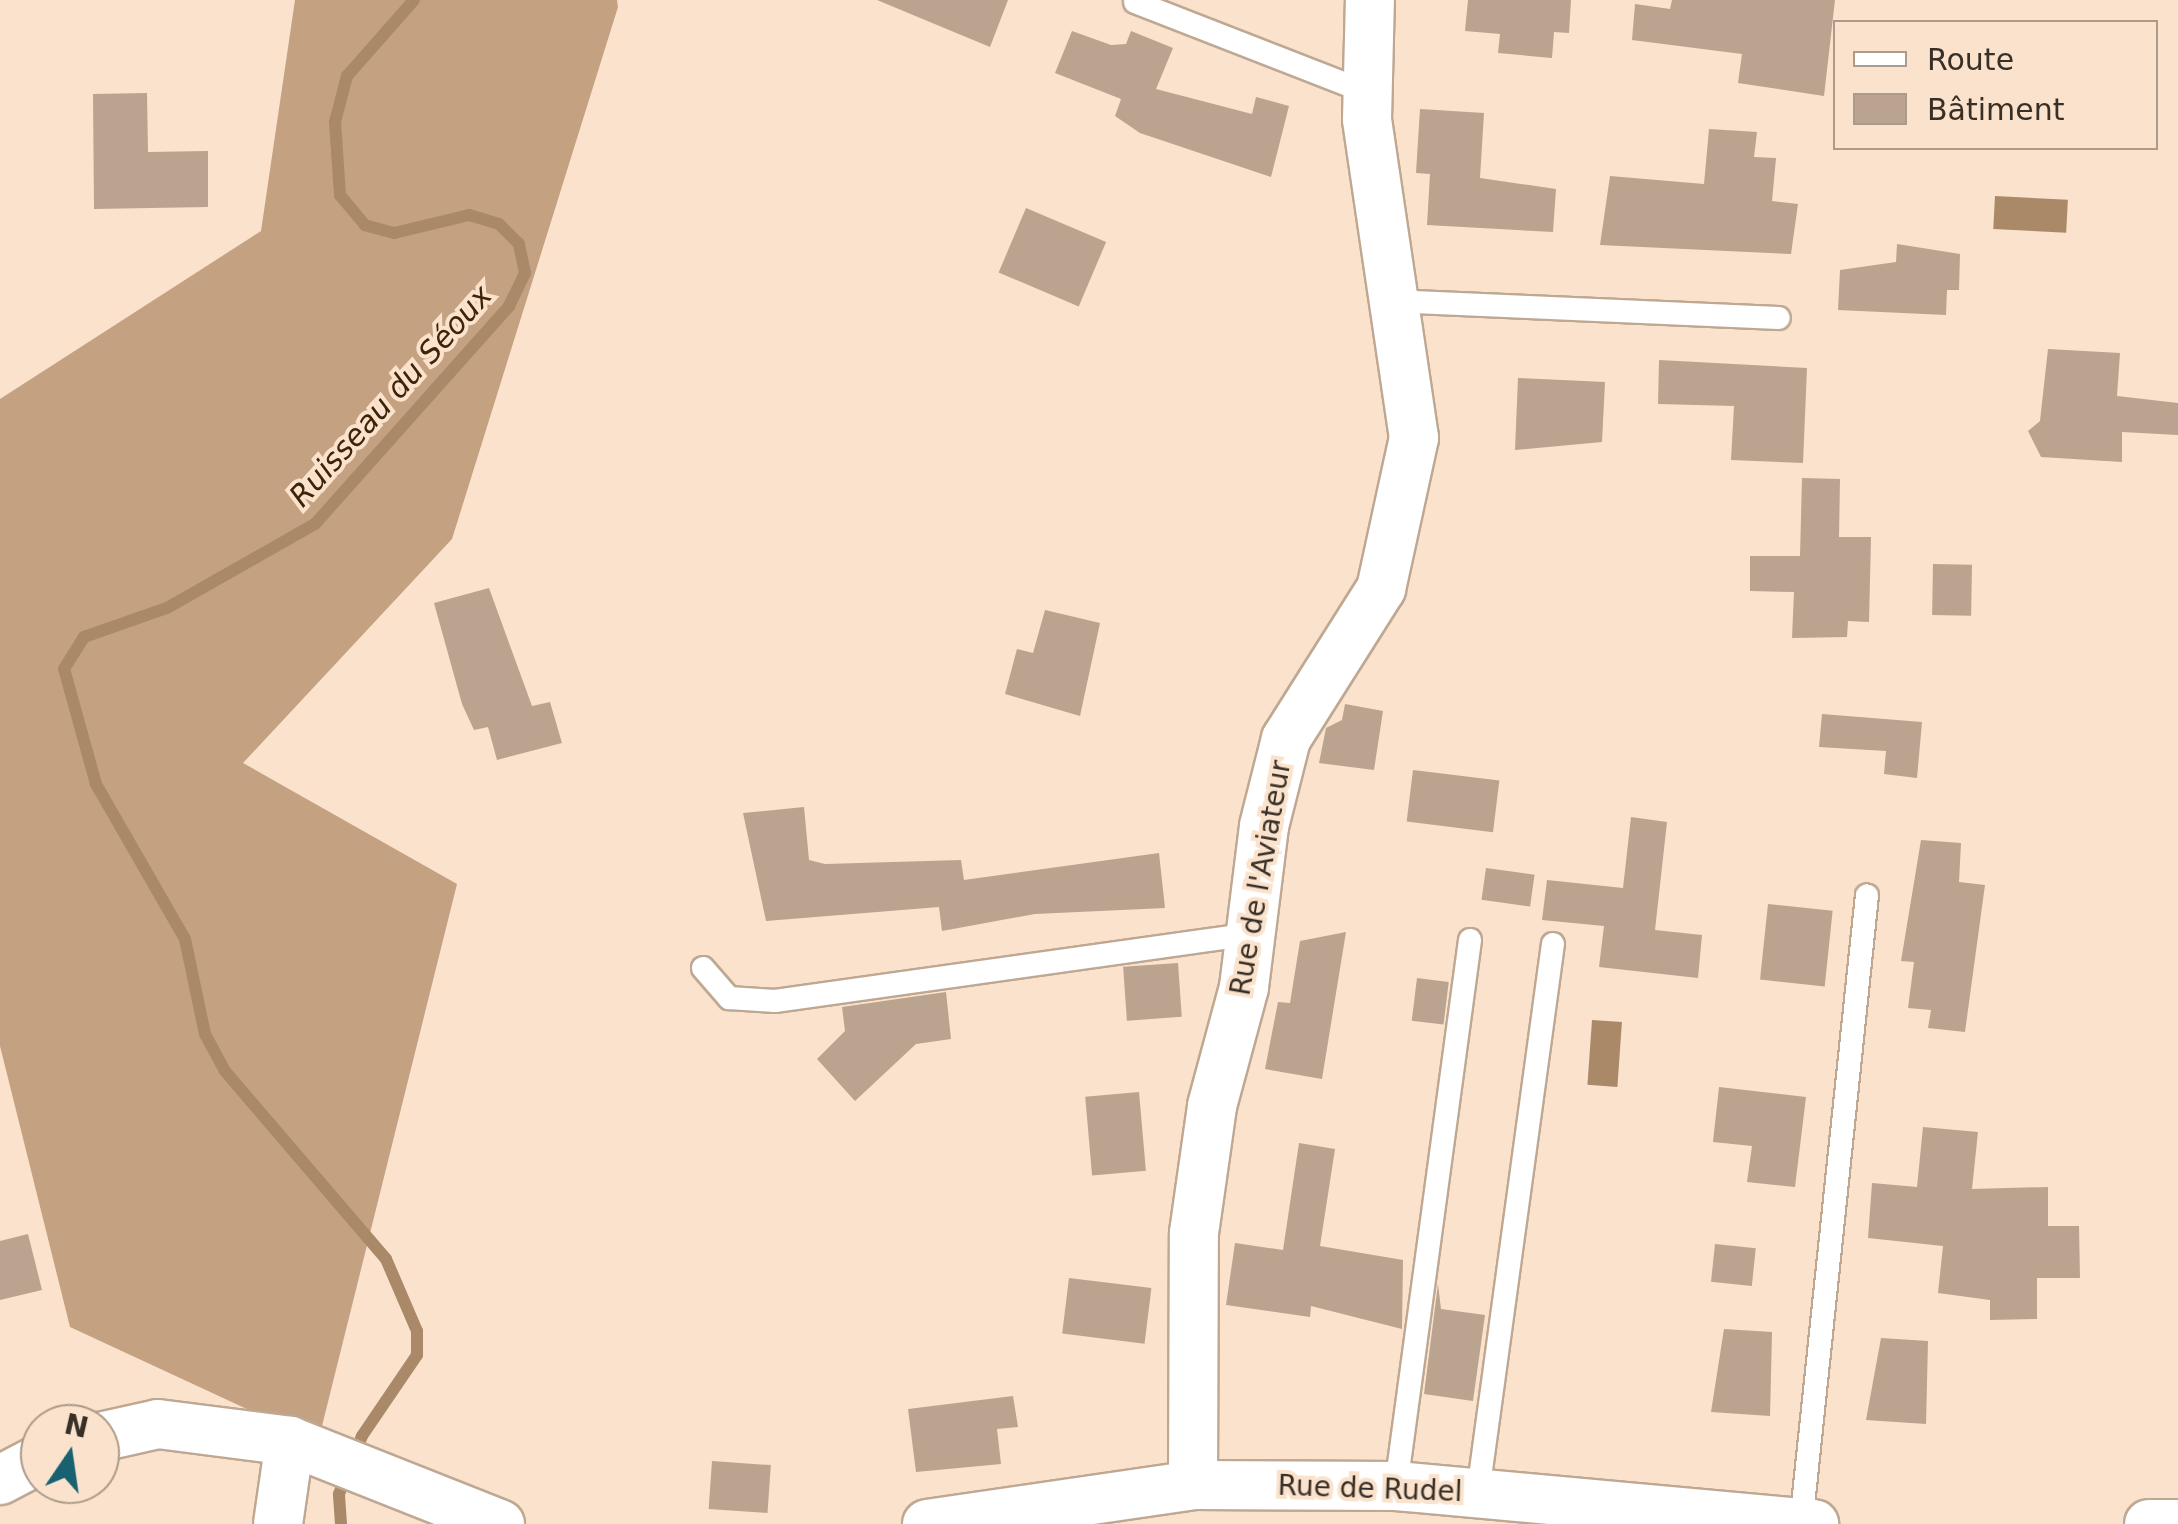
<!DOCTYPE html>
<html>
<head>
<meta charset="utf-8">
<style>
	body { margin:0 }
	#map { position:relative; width:2178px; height:1524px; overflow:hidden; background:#fae2cc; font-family:"DejaVu Sans",sans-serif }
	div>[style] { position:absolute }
	.forest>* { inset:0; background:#c4a181 }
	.water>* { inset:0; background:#aa8969; transform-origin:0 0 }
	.stream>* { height:12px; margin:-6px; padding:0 6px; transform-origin:6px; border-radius:6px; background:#aa8969 }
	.building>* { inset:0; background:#baa48f; transform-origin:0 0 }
	.roads { filter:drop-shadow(2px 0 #bea893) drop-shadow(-2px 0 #bea893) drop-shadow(0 2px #bea893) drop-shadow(0 -2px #bea893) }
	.service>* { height:22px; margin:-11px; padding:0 11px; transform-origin:11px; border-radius:11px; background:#fff }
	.minor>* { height:48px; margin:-24px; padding:0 24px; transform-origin:24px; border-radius:24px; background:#fff }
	span { translate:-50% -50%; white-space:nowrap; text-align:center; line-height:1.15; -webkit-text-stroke:8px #fae2cc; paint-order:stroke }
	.street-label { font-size:28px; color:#382f27 }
	.water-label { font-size:30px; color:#3d2409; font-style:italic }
	.legend { position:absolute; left:1833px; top:20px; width:325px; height:130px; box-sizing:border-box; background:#fae2cc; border:2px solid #ac9a8a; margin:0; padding:12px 18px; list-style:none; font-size:30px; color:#382f27 }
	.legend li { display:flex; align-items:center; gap:20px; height:50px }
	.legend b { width:50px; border:2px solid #ac9a8a }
	.north { position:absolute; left:20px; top:1404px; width:100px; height:100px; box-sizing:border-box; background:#fae2cc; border:2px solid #ac9a8a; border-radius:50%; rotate:13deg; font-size:28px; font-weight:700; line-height:40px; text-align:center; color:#382f27 }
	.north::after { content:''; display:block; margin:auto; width:35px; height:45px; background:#186170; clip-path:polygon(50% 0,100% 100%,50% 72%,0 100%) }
</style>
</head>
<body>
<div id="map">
	<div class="forest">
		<i style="clip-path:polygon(295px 0,617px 0,618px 7px,452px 539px,243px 763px,457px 884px,318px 1442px,70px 1327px,0 1046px,0 399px,261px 231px)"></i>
	</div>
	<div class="water">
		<i style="left:1995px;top:196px;width:73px;height:33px;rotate:3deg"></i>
		<i style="left:1592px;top:1020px;width:30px;height:65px;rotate:4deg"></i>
	</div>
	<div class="stream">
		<i style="left:341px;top:1524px;width:30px;rotate:-94deg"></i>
		<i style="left:339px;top:1494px;width:62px;rotate:-68.4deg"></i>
		<i style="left:362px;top:1436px;width:98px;rotate:-55.8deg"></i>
		<i style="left:417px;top:1355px;width:24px;rotate:-90deg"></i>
		<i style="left:417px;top:1331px;width:78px;rotate:-113.3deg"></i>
		<i style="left:386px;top:1259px;width:248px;rotate:-130.6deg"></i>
		<i style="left:225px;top:1071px;width:42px;rotate:-118.4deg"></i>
		<i style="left:205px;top:1034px;width:97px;rotate:-101.9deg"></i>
		<i style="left:185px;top:939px;width:179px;rotate:-119.9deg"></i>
		<i style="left:96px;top:784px;width:119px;rotate:-105.5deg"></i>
		<i style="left:64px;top:669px;width:38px;rotate:-58deg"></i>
		<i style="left:84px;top:637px;width:88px;rotate:-19.3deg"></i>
		<i style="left:167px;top:608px;width:170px;rotate:-29.6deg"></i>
		<i style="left:315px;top:524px;width:292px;rotate:-48.3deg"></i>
		<i style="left:509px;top:306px;width:37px;rotate:-64deg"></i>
		<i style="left:525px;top:273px;width:30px;rotate:-102deg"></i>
		<i style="left:519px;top:244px;width:28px;rotate:-135deg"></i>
		<i style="left:499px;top:224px;width:31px;rotate:-163deg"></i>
		<i style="left:469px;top:215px;width:77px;rotate:166.5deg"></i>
		<i style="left:394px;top:233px;width:30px;rotate:-165deg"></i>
		<i style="left:365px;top:225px;width:39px;rotate:-130deg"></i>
		<i style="left:340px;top:195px;width:73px;rotate:-93.9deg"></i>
		<i style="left:335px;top:122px;width:48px;rotate:-75.4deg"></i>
		<i style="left:347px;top:76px;width:101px;rotate:-48.6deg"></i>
	</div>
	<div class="building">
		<i style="clip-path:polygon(877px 0,1008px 0,990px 47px)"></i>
		<i style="clip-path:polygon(1468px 0,1571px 0,1569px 33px,1554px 32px,1552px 58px,1498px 53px,1500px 34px,1465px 31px)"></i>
		<i style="clip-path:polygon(1672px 0,1835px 0,1824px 96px,1738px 83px,1742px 54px,1632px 40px,1635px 4px,1670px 9px)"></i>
		<i style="clip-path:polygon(1072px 31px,1111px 45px,1126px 44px,1131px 31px,1173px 48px,1156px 89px,1252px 114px,1256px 97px,1289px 106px,1271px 177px,1140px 133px,1115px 116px,1121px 99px,1055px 73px)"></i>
		<i style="clip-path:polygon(147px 93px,148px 152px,208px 151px,208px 207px,94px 209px,93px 94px)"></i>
		<i style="clip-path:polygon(1420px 109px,1484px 113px,1480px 178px,1556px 189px,1553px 232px,1427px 225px,1430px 174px,1416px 173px)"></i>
		<i style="clip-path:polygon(1709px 129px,1757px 132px,1754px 157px,1776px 158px,1772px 201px,1798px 204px,1791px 254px,1600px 245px,1610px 176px,1704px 184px)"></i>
		<i style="left:1026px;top:208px;width:87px;height:70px;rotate:23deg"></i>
		<i style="clip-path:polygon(1897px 244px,1960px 254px,1959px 290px,1947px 290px,1946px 315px,1838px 310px,1840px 270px,1896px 262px)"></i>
		<i style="clip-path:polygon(2048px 349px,2120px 353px,2117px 396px,2178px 403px,2178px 435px,2122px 432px,2122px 462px,2041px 457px,2028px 431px,2040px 421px)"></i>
		<i style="clip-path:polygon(1659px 360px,1807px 368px,1803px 463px,1731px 460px,1734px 406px,1658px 404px)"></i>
		<i style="clip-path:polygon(1518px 378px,1605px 382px,1602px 442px,1515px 450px)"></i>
		<i style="clip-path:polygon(1802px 478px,1840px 479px,1839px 537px,1871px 537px,1869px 622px,1848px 621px,1847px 637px,1792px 638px,1794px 592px,1750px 591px,1750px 556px,1800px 556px)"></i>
		<i style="left:1933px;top:564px;width:39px;height:51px;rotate:1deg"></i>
		<i style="clip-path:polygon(489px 588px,532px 706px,550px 702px,562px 743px,497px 760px,488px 727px,474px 730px,462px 704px,434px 603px)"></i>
		<i style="clip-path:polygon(1045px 610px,1100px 623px,1080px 716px,1005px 694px,1017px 649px,1033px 653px)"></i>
		<i style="clip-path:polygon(1345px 704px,1383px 711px,1374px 770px,1319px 763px,1326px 728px,1342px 720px)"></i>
		<i style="clip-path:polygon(1822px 714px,1922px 722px,1917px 778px,1884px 774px,1886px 751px,1819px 747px)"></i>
		<i style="left:1413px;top:770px;width:87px;height:52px;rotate:7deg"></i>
		<i style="clip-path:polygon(804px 807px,809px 860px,825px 864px,961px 860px,964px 880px,1159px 853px,1165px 908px,1035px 914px,942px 931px,939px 907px,766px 921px,743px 813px)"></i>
		<i style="clip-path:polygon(1631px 817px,1667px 822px,1655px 930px,1702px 935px,1698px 978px,1599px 967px,1604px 926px,1542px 920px,1547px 880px,1623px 888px)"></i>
		<i style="clip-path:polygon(1921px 840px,1961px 843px,1959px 882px,1985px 885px,1965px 1032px,1928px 1028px,1931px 1010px,1908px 1008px,1914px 962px,1901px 961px)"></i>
		<i style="left:1486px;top:868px;width:49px;height:32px;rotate:8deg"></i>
		<i style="left:1768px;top:904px;width:65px;height:76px;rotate:6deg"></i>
		<i style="clip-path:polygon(1346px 932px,1322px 1079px,1265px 1069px,1278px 1002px,1290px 1003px,1300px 941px)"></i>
		<i style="left:1178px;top:963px;width:54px;height:55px;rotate:86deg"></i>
		<i style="left:1417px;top:978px;width:32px;height:43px;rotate:7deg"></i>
		<i style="clip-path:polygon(946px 992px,951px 1039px,916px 1044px,855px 1101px,817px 1059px,845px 1031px,842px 1007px)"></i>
		<i style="clip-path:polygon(1719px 1087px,1806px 1097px,1795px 1187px,1747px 1182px,1752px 1146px,1713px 1142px)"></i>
		<i style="left:1139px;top:1092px;width:79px;height:54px;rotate:85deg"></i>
		<i style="clip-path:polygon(1923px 1127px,1978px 1132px,1972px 1189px,2048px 1187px,2048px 1226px,2079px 1226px,2080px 1278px,2037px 1278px,2037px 1319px,1990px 1320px,1990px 1300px,1938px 1293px,1943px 1246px,1868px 1238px,1872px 1183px,1917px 1187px)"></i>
		<i style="clip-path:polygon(1299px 1143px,1335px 1149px,1320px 1246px,1403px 1260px,1402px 1329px,1311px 1306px,1310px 1317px,1226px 1305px,1235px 1243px,1283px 1250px)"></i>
		<i style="clip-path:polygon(28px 1234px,42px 1290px,0 1300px,0 1241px)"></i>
		<i style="left:1715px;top:1244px;width:41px;height:38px;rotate:6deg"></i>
		<i style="left:1069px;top:1278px;width:83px;height:56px;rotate:7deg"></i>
		<i style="clip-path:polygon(1438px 1284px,1441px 1309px,1485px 1315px,1473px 1401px,1424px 1394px)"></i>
		<i style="clip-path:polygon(1724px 1329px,1772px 1332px,1770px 1416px,1711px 1412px)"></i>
		<i style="clip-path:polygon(1881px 1338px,1928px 1341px,1926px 1424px,1866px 1420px)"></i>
		<i style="clip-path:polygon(1013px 1396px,1018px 1427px,997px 1429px,1001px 1464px,916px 1472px,908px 1409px)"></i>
		<i style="left:712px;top:1461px;width:59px;height:48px;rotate:4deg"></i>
	</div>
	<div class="roads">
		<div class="service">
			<i style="left:1135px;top:2px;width:250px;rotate:21.3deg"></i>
			<i style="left:1391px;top:301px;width:388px;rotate:2.5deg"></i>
			<i style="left:703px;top:968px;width:40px;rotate:49deg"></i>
			<i style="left:729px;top:998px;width:46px;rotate:3.7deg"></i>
			<i style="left:775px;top:1001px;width:481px;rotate:-8deg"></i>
			<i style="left:1396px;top:1486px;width:551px;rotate:-82.28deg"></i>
			<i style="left:1478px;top:1492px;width:553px;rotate:-82.21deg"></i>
			<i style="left:1801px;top:1524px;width:632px;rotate:-84.01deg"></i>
		</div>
		<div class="minor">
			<i style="left:100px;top:1437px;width:59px;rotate:-12.6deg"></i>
			<i style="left:158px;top:1424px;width:133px;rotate:7.3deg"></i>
			<i style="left:290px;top:1441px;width:226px;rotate:21.6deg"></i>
			<i style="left:0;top:1480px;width:45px;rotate:-27.7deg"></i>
			<i style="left:1193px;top:1485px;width:252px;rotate:-89.8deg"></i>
			<i style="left:1194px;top:1233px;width:128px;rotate:-81.9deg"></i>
			<i style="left:1212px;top:1106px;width:123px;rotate:-74.9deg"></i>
			<i style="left:1244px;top:987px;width:162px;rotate:-82.9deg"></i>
			<i style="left:1264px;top:826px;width:90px;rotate:-75.8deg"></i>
			<i style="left:1286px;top:739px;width:178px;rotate:-57.7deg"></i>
			<i style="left:1381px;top:589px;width:155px;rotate:-77.7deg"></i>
			<i style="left:1414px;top:438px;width:322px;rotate:-98.4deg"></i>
			<i style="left:1367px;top:119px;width:119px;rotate:-88.6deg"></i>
			<i style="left:278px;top:1524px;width:84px;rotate:-81.8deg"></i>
			<i style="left:927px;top:1524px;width:269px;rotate:-8.3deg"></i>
			<i style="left:1193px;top:1485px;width:203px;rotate:0.3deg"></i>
			<i style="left:1396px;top:1486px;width:420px;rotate:5.2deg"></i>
			<i style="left:2149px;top:1524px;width:29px"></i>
		</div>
	</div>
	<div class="street-label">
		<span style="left:1261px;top:878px;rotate:-80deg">Rue de l'Aviateur</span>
		<span style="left:1370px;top:1489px;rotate:2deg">Rue de Rudel</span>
	</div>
	<div class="water-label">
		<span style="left:391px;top:396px;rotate:-48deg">Ruisseau du Séoux</span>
	</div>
	<ul class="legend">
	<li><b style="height:12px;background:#fff"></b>Route</li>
	<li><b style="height:28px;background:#baa48f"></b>Bâtiment</li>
	</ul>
	<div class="north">N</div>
</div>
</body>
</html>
